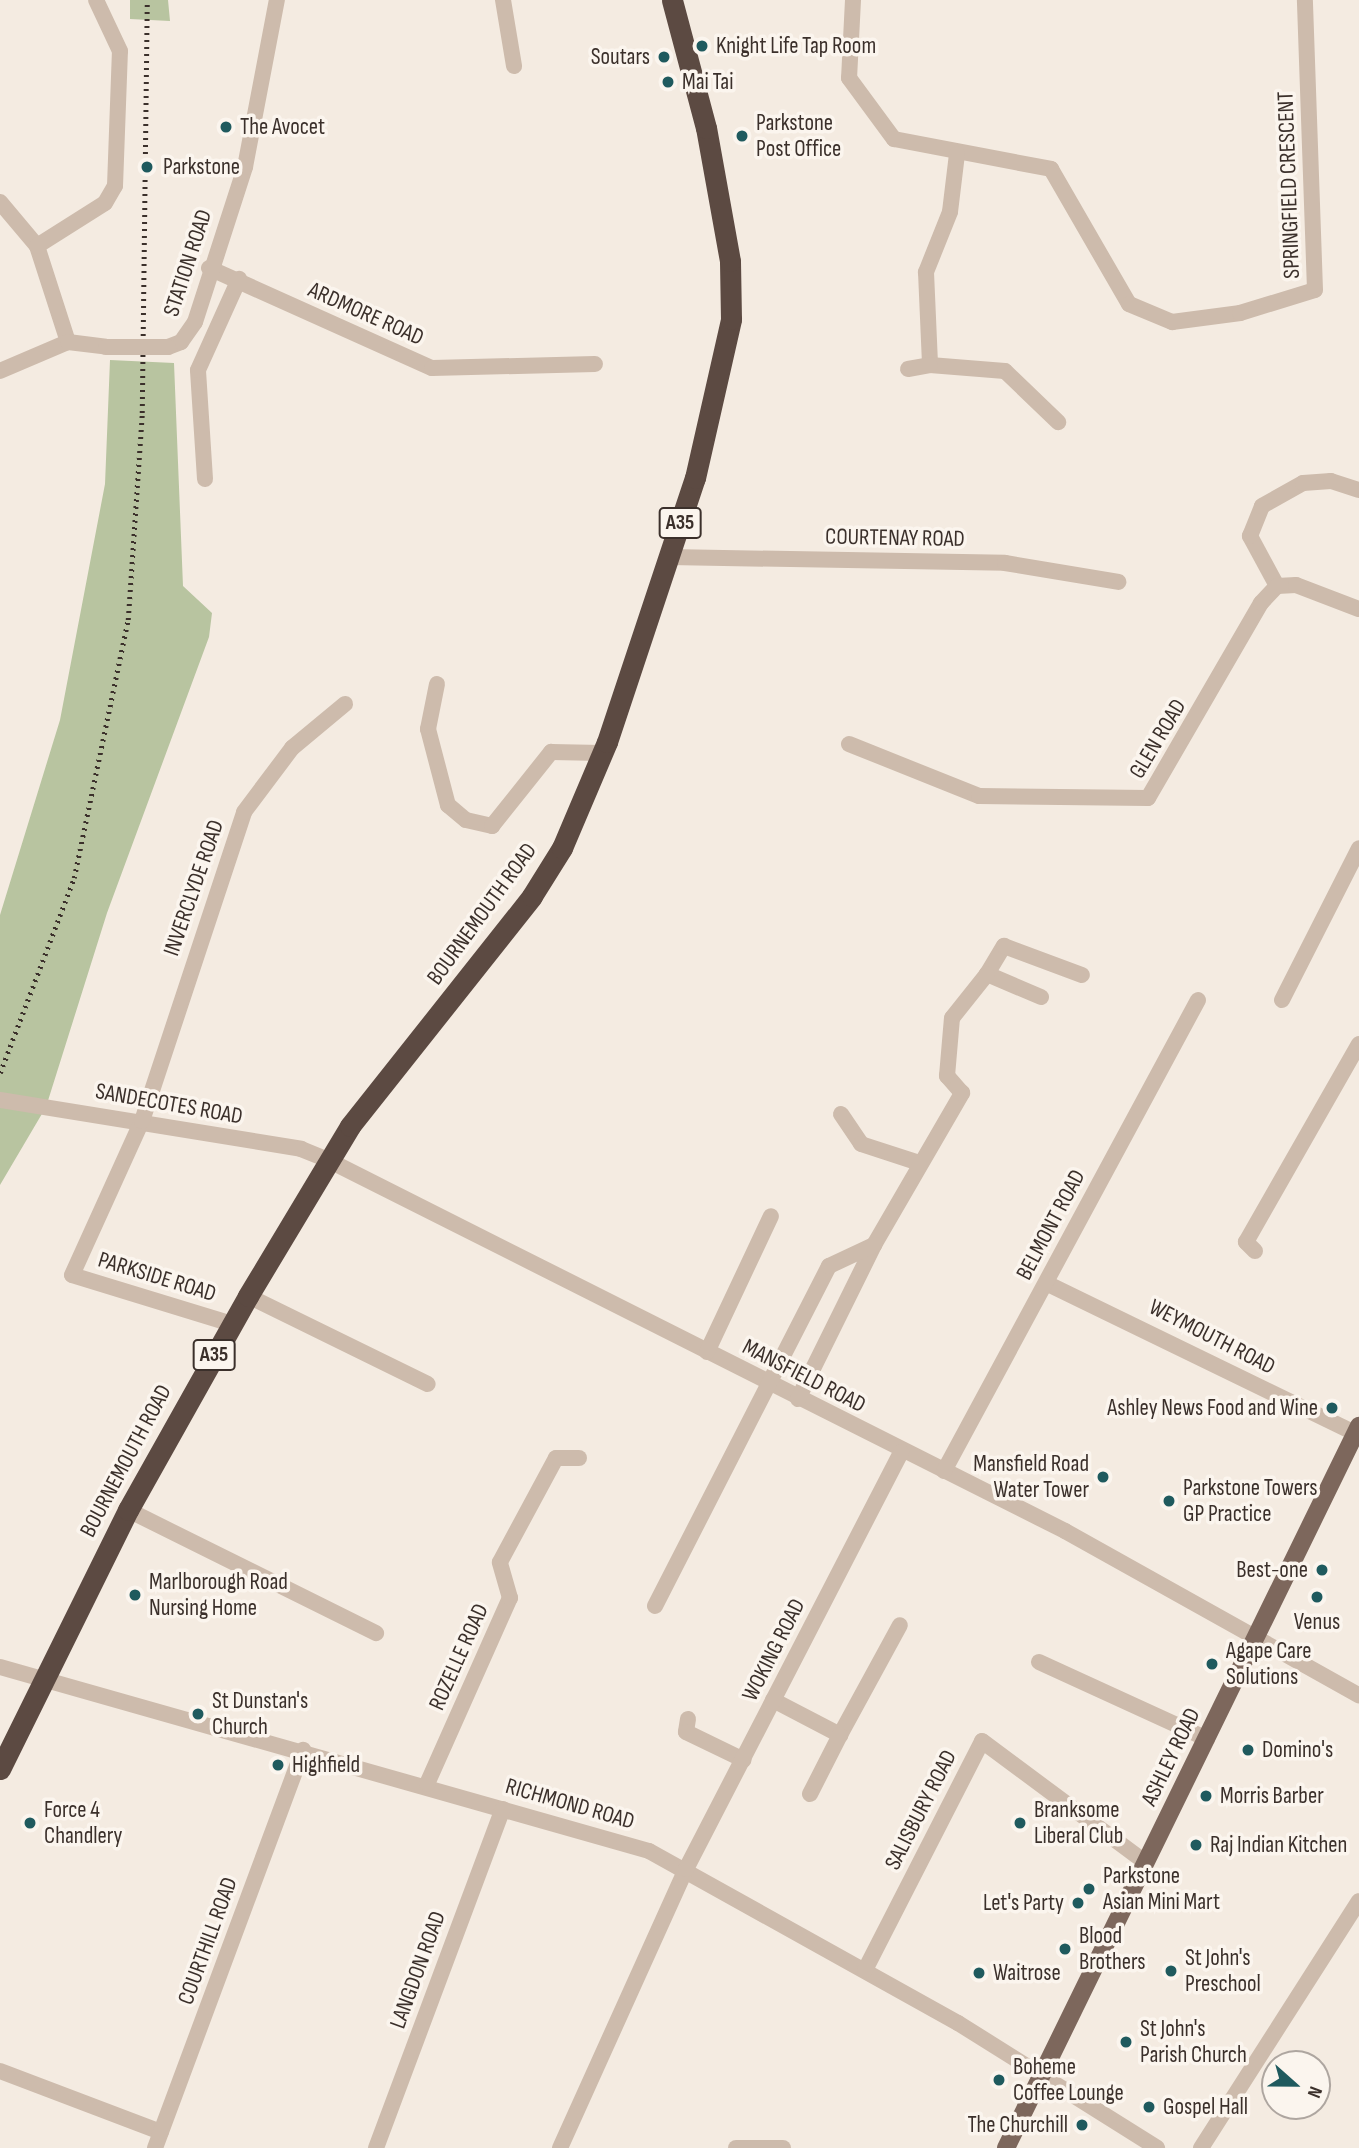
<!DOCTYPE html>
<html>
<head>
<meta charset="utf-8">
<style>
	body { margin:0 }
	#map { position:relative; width:1359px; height:2148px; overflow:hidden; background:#f4ebe1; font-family:"Sofia Sans Condensed",sans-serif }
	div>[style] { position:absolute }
	.green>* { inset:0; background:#b8c4a0 }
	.minor>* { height:16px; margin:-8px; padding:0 8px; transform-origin:8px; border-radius:8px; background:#cdbbac }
	.major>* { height:18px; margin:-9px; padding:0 9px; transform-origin:9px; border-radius:9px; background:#7d675c }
	.highway>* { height:21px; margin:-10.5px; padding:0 10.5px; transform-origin:10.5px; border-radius:10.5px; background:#5c4a42 }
	.rail>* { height:4.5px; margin-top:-2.25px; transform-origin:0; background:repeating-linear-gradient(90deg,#3b302b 0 2px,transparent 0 7px) }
	.minor-bridge>* { height:16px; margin:-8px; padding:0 8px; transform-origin:8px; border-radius:8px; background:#cdbbac }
	.dots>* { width:19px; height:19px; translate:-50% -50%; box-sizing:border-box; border:4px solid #fbf5ee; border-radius:50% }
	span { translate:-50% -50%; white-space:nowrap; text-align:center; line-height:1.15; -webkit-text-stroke:7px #fbf5ee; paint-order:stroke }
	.shield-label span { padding:2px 5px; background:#fbf5ee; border:2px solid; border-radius:5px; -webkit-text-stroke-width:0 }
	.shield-label { font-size:21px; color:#3b302b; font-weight:700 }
	.poi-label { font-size:23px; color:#3b302b }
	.left { translate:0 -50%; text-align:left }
	.right { translate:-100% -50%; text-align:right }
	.street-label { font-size:23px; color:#3b302b }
	.north { position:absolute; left:1261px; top:2050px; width:70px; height:70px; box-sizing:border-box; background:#fbf5ee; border:2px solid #aea6a0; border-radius:50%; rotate:111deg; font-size:19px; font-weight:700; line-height:28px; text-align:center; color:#3b302b }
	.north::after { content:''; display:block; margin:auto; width:24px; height:32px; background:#1f5a5e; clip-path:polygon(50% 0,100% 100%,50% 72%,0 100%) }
</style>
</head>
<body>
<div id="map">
	<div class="green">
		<i style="clip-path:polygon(130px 0,168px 0,170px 21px,130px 19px)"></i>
		<i style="clip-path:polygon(110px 360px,174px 363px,183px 586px,212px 613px,209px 637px,107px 913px,46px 1107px,0 1185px,0 915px,60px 720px,105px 484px)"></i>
	</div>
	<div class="minor">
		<i style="left:503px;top:0;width:67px;rotate:80.5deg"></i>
		<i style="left:853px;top:0;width:78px;rotate:92.9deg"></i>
		<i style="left:849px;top:78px;width:76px;rotate:53.6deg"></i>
		<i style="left:894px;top:139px;width:160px;rotate:10.8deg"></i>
		<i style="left:1051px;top:169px;width:156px;rotate:60deg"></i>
		<i style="left:1129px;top:304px;width:47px;rotate:22.7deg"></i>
		<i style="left:1172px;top:322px;width:69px;rotate:-7.5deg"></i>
		<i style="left:1240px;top:313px;width:78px;rotate:-17deg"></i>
		<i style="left:1315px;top:290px;width:290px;rotate:-92deg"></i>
		<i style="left:957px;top:154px;width:58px;rotate:96.9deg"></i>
		<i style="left:950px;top:212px;width:65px;rotate:111.8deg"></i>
		<i style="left:926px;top:272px;width:93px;rotate:87.5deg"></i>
		<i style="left:930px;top:365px;width:75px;rotate:4.6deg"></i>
		<i style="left:1005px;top:371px;width:74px;rotate:43.9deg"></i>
		<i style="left:0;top:202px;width:57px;rotate:49.9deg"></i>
		<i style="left:37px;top:246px;width:101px;rotate:72.1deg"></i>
		<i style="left:37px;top:246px;width:80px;rotate:-32.3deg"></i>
		<i style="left:105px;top:203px;width:20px;rotate:-60deg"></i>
		<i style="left:115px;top:186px;width:135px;rotate:-87.9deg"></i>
		<i style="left:120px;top:51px;width:56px;rotate:-115.2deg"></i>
		<i style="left:209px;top:268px;width:244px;rotate:24.2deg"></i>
		<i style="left:432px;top:368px;width:163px;rotate:-1.4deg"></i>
		<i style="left:168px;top:347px;width:14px;rotate:-21deg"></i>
		<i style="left:181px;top:342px;width:24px;rotate:-55deg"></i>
		<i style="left:195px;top:322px;width:163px;rotate:-72.1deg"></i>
		<i style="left:245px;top:167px;width:170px;rotate:-79.2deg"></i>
		<i style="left:908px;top:369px;width:22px;rotate:-10deg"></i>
		<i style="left:0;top:371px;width:74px;rotate:-23.1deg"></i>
		<i style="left:68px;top:342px;width:38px;rotate:7deg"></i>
		<i style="left:205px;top:479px;width:109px;rotate:-93.7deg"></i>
		<i style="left:198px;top:370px;width:100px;rotate:-65.7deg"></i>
		<i style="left:669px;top:557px;width:336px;rotate:1deg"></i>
		<i style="left:1005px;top:563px;width:115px;rotate:9.5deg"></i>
		<i style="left:1277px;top:586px;width:57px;rotate:-118.4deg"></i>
		<i style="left:1250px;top:536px;width:32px;rotate:-68deg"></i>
		<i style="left:1262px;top:506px;width:47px;rotate:-29.3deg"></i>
		<i style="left:1303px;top:483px;width:28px;rotate:-4deg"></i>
		<i style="left:1331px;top:481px;width:29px;rotate:18deg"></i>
		<i style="left:437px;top:684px;width:46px;rotate:101.3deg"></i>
		<i style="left:428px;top:729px;width:79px;rotate:75.3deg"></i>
		<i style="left:448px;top:805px;width:23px;rotate:40deg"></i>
		<i style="left:466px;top:820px;width:27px;rotate:13deg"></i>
		<i style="left:492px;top:826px;width:95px;rotate:-51.4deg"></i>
		<i style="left:551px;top:752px;width:51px;rotate:1.1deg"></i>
		<i style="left:849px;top:744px;width:140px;rotate:21.8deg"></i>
		<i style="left:979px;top:796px;width:169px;rotate:0.7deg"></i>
		<i style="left:1148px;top:798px;width:225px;rotate:-59.9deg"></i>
		<i style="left:1261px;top:603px;width:23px;rotate:-47deg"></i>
		<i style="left:1277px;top:586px;width:19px;rotate:-3deg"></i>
		<i style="left:1296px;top:585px;width:67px;rotate:20.9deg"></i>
		<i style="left:1041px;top:997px;width:59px;rotate:-156.9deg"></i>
		<i style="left:987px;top:974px;width:33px;rotate:-59deg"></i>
		<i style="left:1004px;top:946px;width:83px;rotate:20.4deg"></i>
		<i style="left:1282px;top:1000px;width:170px;rotate:-63.1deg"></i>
		<i style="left:0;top:1100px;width:305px;rotate:9.2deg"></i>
		<i style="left:301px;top:1149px;width:29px;rotate:22deg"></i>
		<i style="left:328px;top:1160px;width:825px;rotate:26.72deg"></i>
		<i style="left:1065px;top:1531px;width:337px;rotate:29.2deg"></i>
		<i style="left:841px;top:1114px;width:36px;rotate:56deg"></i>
		<i style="left:861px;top:1144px;width:61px;rotate:18.1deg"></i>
		<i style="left:1255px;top:1251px;width:13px;rotate:-135deg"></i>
		<i style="left:1246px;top:1242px;width:228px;rotate:-60.3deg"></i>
		<i style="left:1048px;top:1284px;width:341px;rotate:25.9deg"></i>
		<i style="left:248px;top:1296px;width:200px;rotate:26.1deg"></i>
		<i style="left:232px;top:1324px;width:167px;rotate:-163deg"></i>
		<i style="left:72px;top:1275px;width:169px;rotate:-65.6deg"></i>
		<i style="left:142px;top:1121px;width:325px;rotate:-71.7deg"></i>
		<i style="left:244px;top:812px;width:80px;rotate:-53.1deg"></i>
		<i style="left:292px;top:748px;width:69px;rotate:-39.7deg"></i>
		<i style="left:707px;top:1352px;width:150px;rotate:-64.8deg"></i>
		<i style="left:798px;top:1399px;width:172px;rotate:-63.7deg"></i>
		<i style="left:874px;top:1245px;width:176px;rotate:-59.9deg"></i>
		<i style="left:962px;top:1093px;width:23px;rotate:-131deg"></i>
		<i style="left:947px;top:1076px;width:58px;rotate:-85.1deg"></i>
		<i style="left:952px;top:1018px;width:56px;rotate:-51.5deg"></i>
		<i style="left:944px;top:1471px;width:535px;rotate:-61.66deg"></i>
		<i style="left:128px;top:1510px;width:277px;rotate:26.4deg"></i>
		<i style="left:655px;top:1606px;width:382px;rotate:-62.9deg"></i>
		<i style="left:829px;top:1266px;width:50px;rotate:-25deg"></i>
		<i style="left:1039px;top:1662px;width:185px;rotate:24.6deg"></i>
		<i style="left:0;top:1667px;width:675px;rotate:15.83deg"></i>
		<i style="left:649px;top:1851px;width:354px;rotate:29.1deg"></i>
		<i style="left:958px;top:2023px;width:235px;rotate:32.1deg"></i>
		<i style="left:773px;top:1700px;width:76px;rotate:27.6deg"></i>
		<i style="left:840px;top:1735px;width:125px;rotate:-61.4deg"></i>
		<i style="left:688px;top:1719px;width:13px;rotate:99deg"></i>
		<i style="left:686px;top:1732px;width:64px;rotate:25.8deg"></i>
		<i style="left:427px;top:1784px;width:204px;rotate:-66deg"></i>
		<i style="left:510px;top:1598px;width:37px;rotate:-106deg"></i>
		<i style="left:500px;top:1562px;width:118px;rotate:-61.7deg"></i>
		<i style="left:556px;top:1458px;width:23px"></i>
		<i style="left:810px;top:1794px;width:66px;rotate:-63deg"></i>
		<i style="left:865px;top:1970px;width:257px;rotate:-62.9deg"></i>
		<i style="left:982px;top:1741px;width:204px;rotate:36.6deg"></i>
		<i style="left:0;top:2071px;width:172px;rotate:20.8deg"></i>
		<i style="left:155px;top:2148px;width:425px;rotate:-69.6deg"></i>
		<i style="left:376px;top:2148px;width:362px;rotate:-69.5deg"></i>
		<i style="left:560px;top:2148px;width:306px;rotate:-65.7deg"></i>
		<i style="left:686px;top:1869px;width:469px;rotate:-62.7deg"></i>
		<i style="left:736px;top:2148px;width:47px"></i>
		<i style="left:1201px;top:2148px;width:293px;rotate:-57.4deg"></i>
	</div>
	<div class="major">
		<i style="left:1006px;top:2148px;width:804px;rotate:-63.95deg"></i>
	</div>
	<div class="highway">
		<i style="left:0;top:1769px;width:289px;rotate:-63.7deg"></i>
		<i style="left:128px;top:1510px;width:245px;rotate:-60.7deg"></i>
		<i style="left:248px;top:1296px;width:198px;rotate:-59deg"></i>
		<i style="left:350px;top:1126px;width:293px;rotate:-51.6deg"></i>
		<i style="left:532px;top:896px;width:57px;rotate:-58deg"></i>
		<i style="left:562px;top:848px;width:115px;rotate:-67deg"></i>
		<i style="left:607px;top:742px;width:278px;rotate:-71.6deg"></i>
		<i style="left:695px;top:478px;width:163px;rotate:-77.2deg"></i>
		<i style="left:731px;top:319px;width:58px;rotate:-91deg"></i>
		<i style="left:730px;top:261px;width:135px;rotate:-100.2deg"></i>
		<i style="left:706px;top:128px;width:132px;rotate:-104.9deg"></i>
	</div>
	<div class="rail">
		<i style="left:0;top:1073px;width:209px;rotate:-69.2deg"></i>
		<i style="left:74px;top:878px;width:264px;rotate:-78.2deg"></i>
		<i style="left:128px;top:620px;width:207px;rotate:-86.1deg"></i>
		<i style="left:142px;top:413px;width:413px;rotate:-89.3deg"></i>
	</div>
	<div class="minor-bridge">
		<i style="left:106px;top:347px;width:62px"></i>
	</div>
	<div class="dots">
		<i style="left:702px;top:46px;background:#1f5a5e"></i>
		<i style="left:664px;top:57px;background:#1f5a5e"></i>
		<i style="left:668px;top:82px;background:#1f5a5e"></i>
		<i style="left:226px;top:127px;background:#1f5a5e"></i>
		<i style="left:742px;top:136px;background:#1f5a5e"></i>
		<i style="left:147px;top:167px;background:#1f5a5e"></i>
		<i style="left:1332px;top:1408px;background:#1f5a5e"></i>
		<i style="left:1103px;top:1477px;background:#1f5a5e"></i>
		<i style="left:1169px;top:1501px;background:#1f5a5e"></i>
		<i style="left:1322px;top:1570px;background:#1f5a5e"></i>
		<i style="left:135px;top:1595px;background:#1f5a5e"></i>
		<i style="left:1317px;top:1597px;background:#1f5a5e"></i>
		<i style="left:1212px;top:1664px;background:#1f5a5e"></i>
		<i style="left:198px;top:1714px;background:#1f5a5e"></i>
		<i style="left:1248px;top:1750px;background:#1f5a5e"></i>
		<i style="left:278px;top:1765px;background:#1f5a5e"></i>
		<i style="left:1206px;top:1796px;background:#1f5a5e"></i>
		<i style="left:30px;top:1823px;background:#1f5a5e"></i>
		<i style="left:1020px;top:1823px;background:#1f5a5e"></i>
		<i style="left:1196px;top:1845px;background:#1f5a5e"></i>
		<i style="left:1089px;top:1889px;background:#1f5a5e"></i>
		<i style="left:1078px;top:1903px;background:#1f5a5e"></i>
		<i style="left:1065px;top:1949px;background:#1f5a5e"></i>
		<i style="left:1171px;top:1971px;background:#1f5a5e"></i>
		<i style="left:979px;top:1973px;background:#1f5a5e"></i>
		<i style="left:1126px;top:2042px;background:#1f5a5e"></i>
		<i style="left:999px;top:2080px;background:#1f5a5e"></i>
		<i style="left:1149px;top:2107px;background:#1f5a5e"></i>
		<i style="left:1082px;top:2125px;background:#1f5a5e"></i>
	</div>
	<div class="shield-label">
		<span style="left:680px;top:523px">A35</span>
		<span style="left:214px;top:1355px">A35</span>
	</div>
	<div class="poi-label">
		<span class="left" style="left:716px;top:46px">Knight Life Tap Room</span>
		<span class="right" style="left:650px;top:57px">Soutars</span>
		<span class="left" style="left:682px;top:82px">Mai Tai</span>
		<span class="left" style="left:756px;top:136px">Parkstone<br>Post Office</span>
		<span class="left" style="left:240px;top:127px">The Avocet</span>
		<span class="left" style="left:163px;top:167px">Parkstone</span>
		<span class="right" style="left:1318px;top:1408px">Ashley News Food and Wine</span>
		<span class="right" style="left:1089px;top:1477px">Mansfield Road<br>Water Tower</span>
		<span class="left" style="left:1183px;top:1501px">Parkstone Towers<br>GP Practice</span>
		<span class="right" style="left:1308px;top:1570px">Best-one</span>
		<span class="left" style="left:149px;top:1595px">Marlborough Road<br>Nursing Home</span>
		<span style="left:1317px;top:1622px">Venus</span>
		<span class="left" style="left:1226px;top:1664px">Agape Care<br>Solutions</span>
		<span class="left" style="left:212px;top:1714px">St Dunstan's<br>Church</span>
		<span class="left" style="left:1262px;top:1750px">Domino's</span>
		<span class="left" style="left:292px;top:1765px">Highfield</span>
		<span class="left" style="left:1220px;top:1796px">Morris Barber</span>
		<span class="left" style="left:44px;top:1823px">Force 4<br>Chandlery</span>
		<span class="left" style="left:1034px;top:1823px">Branksome<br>Liberal Club</span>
		<span class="left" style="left:1210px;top:1845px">Raj Indian Kitchen</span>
		<span class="left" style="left:1103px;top:1889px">Parkstone<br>Asian Mini Mart</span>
		<span class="right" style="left:1064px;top:1903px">Let's Party</span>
		<span class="left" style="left:1079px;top:1949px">Blood<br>Brothers</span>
		<span class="left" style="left:1185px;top:1971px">St John's<br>Preschool</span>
		<span class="left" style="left:993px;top:1973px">Waitrose</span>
		<span class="left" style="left:1140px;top:2042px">St John's<br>Parish Church</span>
		<span class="left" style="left:1013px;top:2080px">Boheme<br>Coffee Lounge</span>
		<span class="left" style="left:1163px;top:2107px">Gospel Hall</span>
		<span class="right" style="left:1068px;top:2125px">The Churchill</span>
	</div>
	<div class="street-label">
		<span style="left:1289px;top:185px;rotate:-92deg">SPRINGFIELD CRESCENT</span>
		<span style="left:188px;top:263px;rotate:-72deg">STATION ROAD</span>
		<span style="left:366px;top:314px;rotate:24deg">ARDMORE ROAD</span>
		<span style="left:895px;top:538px;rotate:1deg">COURTENAY ROAD</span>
		<span style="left:1158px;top:739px;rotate:-59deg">GLEN ROAD</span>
		<span style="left:194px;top:888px;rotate:-71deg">INVERCLYDE ROAD</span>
		<span style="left:482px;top:914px;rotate:-54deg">BOURNEMOUTH ROAD</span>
		<span style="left:169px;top:1104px;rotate:10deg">SANDECOTES ROAD</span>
		<span style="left:1051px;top:1225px;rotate:-62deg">BELMONT ROAD</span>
		<span style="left:157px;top:1277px;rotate:17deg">PARKSIDE ROAD</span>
		<span style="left:1212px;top:1337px;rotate:27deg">WEYMOUTH ROAD</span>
		<span style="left:804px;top:1376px;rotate:27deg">MANSFIELD ROAD</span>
		<span style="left:126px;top:1461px;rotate:-62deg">BOURNEMOUTH ROAD</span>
		<span style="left:774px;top:1650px;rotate:-63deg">WOKING ROAD</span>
		<span style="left:459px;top:1657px;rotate:-66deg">ROZELLE ROAD</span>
		<span style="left:1171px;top:1757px;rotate:-64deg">ASHLEY ROAD</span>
		<span style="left:570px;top:1804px;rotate:16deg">RICHMOND ROAD</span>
		<span style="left:921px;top:1810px;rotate:-63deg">SALISBURY ROAD</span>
		<span style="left:208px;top:1941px;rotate:-70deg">COURTHILL ROAD</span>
		<span style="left:418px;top:1970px;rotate:-70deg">LANGDON ROAD</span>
	</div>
	<div class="north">N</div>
</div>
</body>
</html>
